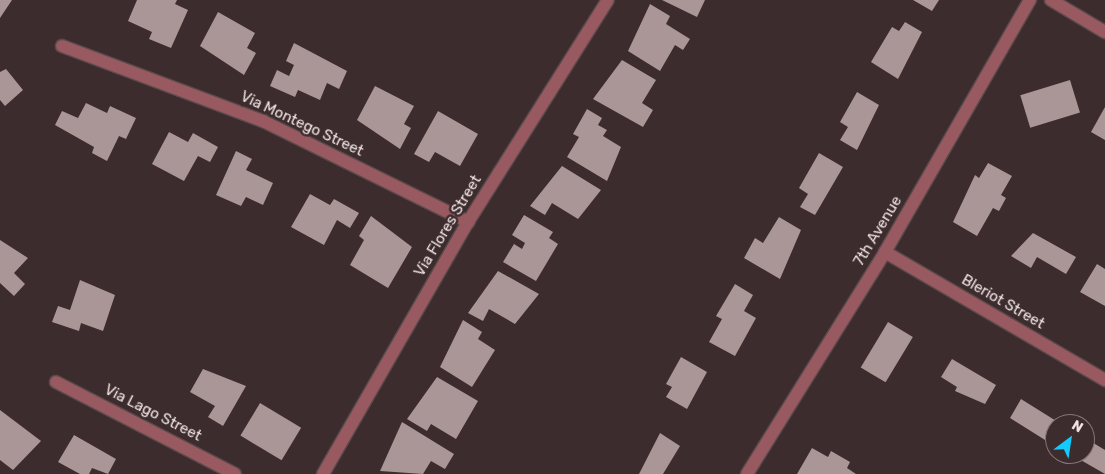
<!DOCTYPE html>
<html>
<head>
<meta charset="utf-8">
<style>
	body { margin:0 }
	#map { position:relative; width:1105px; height:474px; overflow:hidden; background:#3d2c2d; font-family:Rubik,sans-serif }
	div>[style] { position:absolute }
	.building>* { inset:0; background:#aa9697; transform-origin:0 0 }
	.roads { filter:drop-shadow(1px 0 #59494a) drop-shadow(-1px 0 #59494a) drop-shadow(0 1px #59494a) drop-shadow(0 -1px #59494a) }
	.minor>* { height:12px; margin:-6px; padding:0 6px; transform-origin:6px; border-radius:6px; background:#995960 }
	span { translate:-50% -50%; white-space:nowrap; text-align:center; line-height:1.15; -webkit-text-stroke:5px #3d2c2d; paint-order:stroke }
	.street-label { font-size:15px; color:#efe3e4 }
	.north { position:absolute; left:1045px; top:414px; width:50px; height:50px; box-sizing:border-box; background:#3d2c2d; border:1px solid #847576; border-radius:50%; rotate:31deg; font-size:14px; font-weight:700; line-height:20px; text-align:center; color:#efe3e4 }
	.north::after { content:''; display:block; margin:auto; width:18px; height:22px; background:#12cafb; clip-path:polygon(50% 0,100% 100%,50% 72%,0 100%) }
</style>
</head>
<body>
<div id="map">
	<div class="building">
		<i style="clip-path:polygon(0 0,12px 0,0 18px)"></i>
		<i style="clip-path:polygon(137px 0,177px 0,175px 4px,188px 10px,171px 48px,149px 39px,152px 32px,128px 21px)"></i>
		<i style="clip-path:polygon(662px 0,705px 0,697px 17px)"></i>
		<i style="clip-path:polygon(913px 0,939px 0,932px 11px)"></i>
		<i style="clip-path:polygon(650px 4px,670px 16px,666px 24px,690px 39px,683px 50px,675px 45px,660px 71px,628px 51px)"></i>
		<i style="clip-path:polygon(218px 12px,255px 33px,247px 48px,256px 53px,244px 75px,200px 46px)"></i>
		<i style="clip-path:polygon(905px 22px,922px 32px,898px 79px,871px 62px,892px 27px,899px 31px)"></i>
		<i style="clip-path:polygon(294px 43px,347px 71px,339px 89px,327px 83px,320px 100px,298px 90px,295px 97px,270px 86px,277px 70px,289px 76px,294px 65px,286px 61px)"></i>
		<i style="clip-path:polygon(622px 60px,656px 80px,642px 103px,653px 110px,643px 127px,593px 99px)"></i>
		<i style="clip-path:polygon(6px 69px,23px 90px,5px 106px,0 100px,0 72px)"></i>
		<i style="left:1070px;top:80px;width:34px;height:52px;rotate:73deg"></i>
		<i style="clip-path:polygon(375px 86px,414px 106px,404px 124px,411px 128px,400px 149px,357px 120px)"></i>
		<i style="clip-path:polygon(857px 92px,879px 105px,857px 150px,840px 140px,848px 127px,840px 122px)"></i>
		<i style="clip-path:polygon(86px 103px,107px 113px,110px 106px,136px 118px,126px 139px,119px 136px,107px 161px,92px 153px,94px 147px,55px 125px,62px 111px,78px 118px)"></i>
		<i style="clip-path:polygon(1105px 107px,1105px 140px,1091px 132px)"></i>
		<i style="clip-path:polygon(587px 109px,602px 118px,598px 125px,607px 130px,603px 136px,621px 147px,607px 181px,567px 157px,579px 137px,573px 134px)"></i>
		<i style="clip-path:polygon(438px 111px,478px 134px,460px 166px,435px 152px,429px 162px,414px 154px)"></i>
		<i style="clip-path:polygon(169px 132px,188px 142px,193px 133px,218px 147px,210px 162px,198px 156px,184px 181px,152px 164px)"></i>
		<i style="clip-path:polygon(236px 151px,252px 159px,246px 170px,273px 183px,263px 205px,246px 197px,241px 206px,216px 195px)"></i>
		<i style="clip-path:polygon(819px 153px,843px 167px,815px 215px,800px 207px,808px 194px,799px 188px)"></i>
		<i style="clip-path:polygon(988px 163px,1012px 176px,1001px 195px,1006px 198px,999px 211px,993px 208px,977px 236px,953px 222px,975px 175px,979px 178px)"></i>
		<i style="clip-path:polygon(562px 166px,601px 190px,578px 219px,552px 203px,545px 215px,530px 206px)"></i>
		<i style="clip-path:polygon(310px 194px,330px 205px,334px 199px,359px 213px,350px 228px,337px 220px,324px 245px,291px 227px)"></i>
		<i style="clip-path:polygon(524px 215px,553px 232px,549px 238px,558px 244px,536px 281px,503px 262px,514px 244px,522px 249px,525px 243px,512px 235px)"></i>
		<i style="clip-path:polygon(371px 216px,412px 247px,388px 288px,350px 265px,364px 240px,359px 236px)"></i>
		<i style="clip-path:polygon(779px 217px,801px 230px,780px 279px,744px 258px,755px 238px,763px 243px)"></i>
		<i style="clip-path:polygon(1033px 233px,1076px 257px,1066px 274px,1037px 257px,1031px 268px,1011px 256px)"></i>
		<i style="clip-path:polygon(0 240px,28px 258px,14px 273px,25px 284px,14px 296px,0 283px)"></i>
		<i style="clip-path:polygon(1097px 264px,1105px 269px,1105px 306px,1080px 292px)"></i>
		<i style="clip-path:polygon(498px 271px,539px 294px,515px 324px,489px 309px,483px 321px,468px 313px)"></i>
		<i style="clip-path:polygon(80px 280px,115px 295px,103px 331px,81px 323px,79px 331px,52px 322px,58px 306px,70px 310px)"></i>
		<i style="clip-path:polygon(735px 284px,753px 295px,744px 311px,756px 318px,735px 356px,709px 342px,722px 319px,716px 316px)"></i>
		<i style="clip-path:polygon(463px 320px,482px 332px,478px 339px,495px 350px,472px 387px,440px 367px)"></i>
		<i style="left:888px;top:322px;width:29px;height:53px;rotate:31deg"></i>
		<i style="clip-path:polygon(681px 357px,707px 372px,687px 409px,666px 397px,672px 387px,666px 384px)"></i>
		<i style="clip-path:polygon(952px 359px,996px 385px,985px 404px,955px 391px,957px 387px,941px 377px)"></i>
		<i style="clip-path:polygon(203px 369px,246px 386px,223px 426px,208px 417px,215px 406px,190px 392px)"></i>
		<i style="clip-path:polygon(437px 377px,478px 401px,456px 439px,431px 424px,427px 431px,407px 419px)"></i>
		<i style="clip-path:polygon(1021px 399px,1061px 424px,1055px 424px,1053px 445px,1010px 418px)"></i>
		<i style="left:260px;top:403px;width:48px;height:38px;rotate:31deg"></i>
		<i style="clip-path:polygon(0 410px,41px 441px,13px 470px,0 460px)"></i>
		<i style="clip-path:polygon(402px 422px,454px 454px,445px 469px,431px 461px,423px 474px,380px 471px)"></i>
		<i style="clip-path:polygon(660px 433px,680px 446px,663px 474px,639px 474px)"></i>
		<i style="clip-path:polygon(74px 435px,116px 459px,108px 474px,92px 468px,89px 474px,80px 474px,58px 462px)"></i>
		<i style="clip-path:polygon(1090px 441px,1105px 450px,1105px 474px,1079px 459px)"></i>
		<i style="clip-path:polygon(812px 448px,828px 457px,831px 451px,850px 462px,847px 468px,856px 474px,797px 474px)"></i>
	</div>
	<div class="roads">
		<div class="minor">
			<i style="left:1051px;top:0;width:63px;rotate:30.7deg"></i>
			<i style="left:62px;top:46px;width:215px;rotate:20.5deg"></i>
			<i style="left:263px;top:121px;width:229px;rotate:26.2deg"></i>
			<i style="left:885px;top:252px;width:255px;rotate:30.2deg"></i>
			<i style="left:56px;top:382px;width:201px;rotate:27.2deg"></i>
			<i style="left:323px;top:474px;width:291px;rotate:-60.1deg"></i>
			<i style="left:468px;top:222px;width:262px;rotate:-57.8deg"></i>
			<i style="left:747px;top:474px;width:261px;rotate:-58.1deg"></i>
			<i style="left:885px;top:252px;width:291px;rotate:-60.1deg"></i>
		</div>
	</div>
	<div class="street-label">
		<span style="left:302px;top:124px;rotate:25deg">Via Montego Street</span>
		<span style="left:448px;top:226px;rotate:-59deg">Via Flores Street</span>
		<span style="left:878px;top:231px;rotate:-59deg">7th Avenue</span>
		<span style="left:1003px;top:302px;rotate:30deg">Bleriot Street</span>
		<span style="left:153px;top:413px;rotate:27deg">Via Lago Street</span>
	</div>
	<div class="north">N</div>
</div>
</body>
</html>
